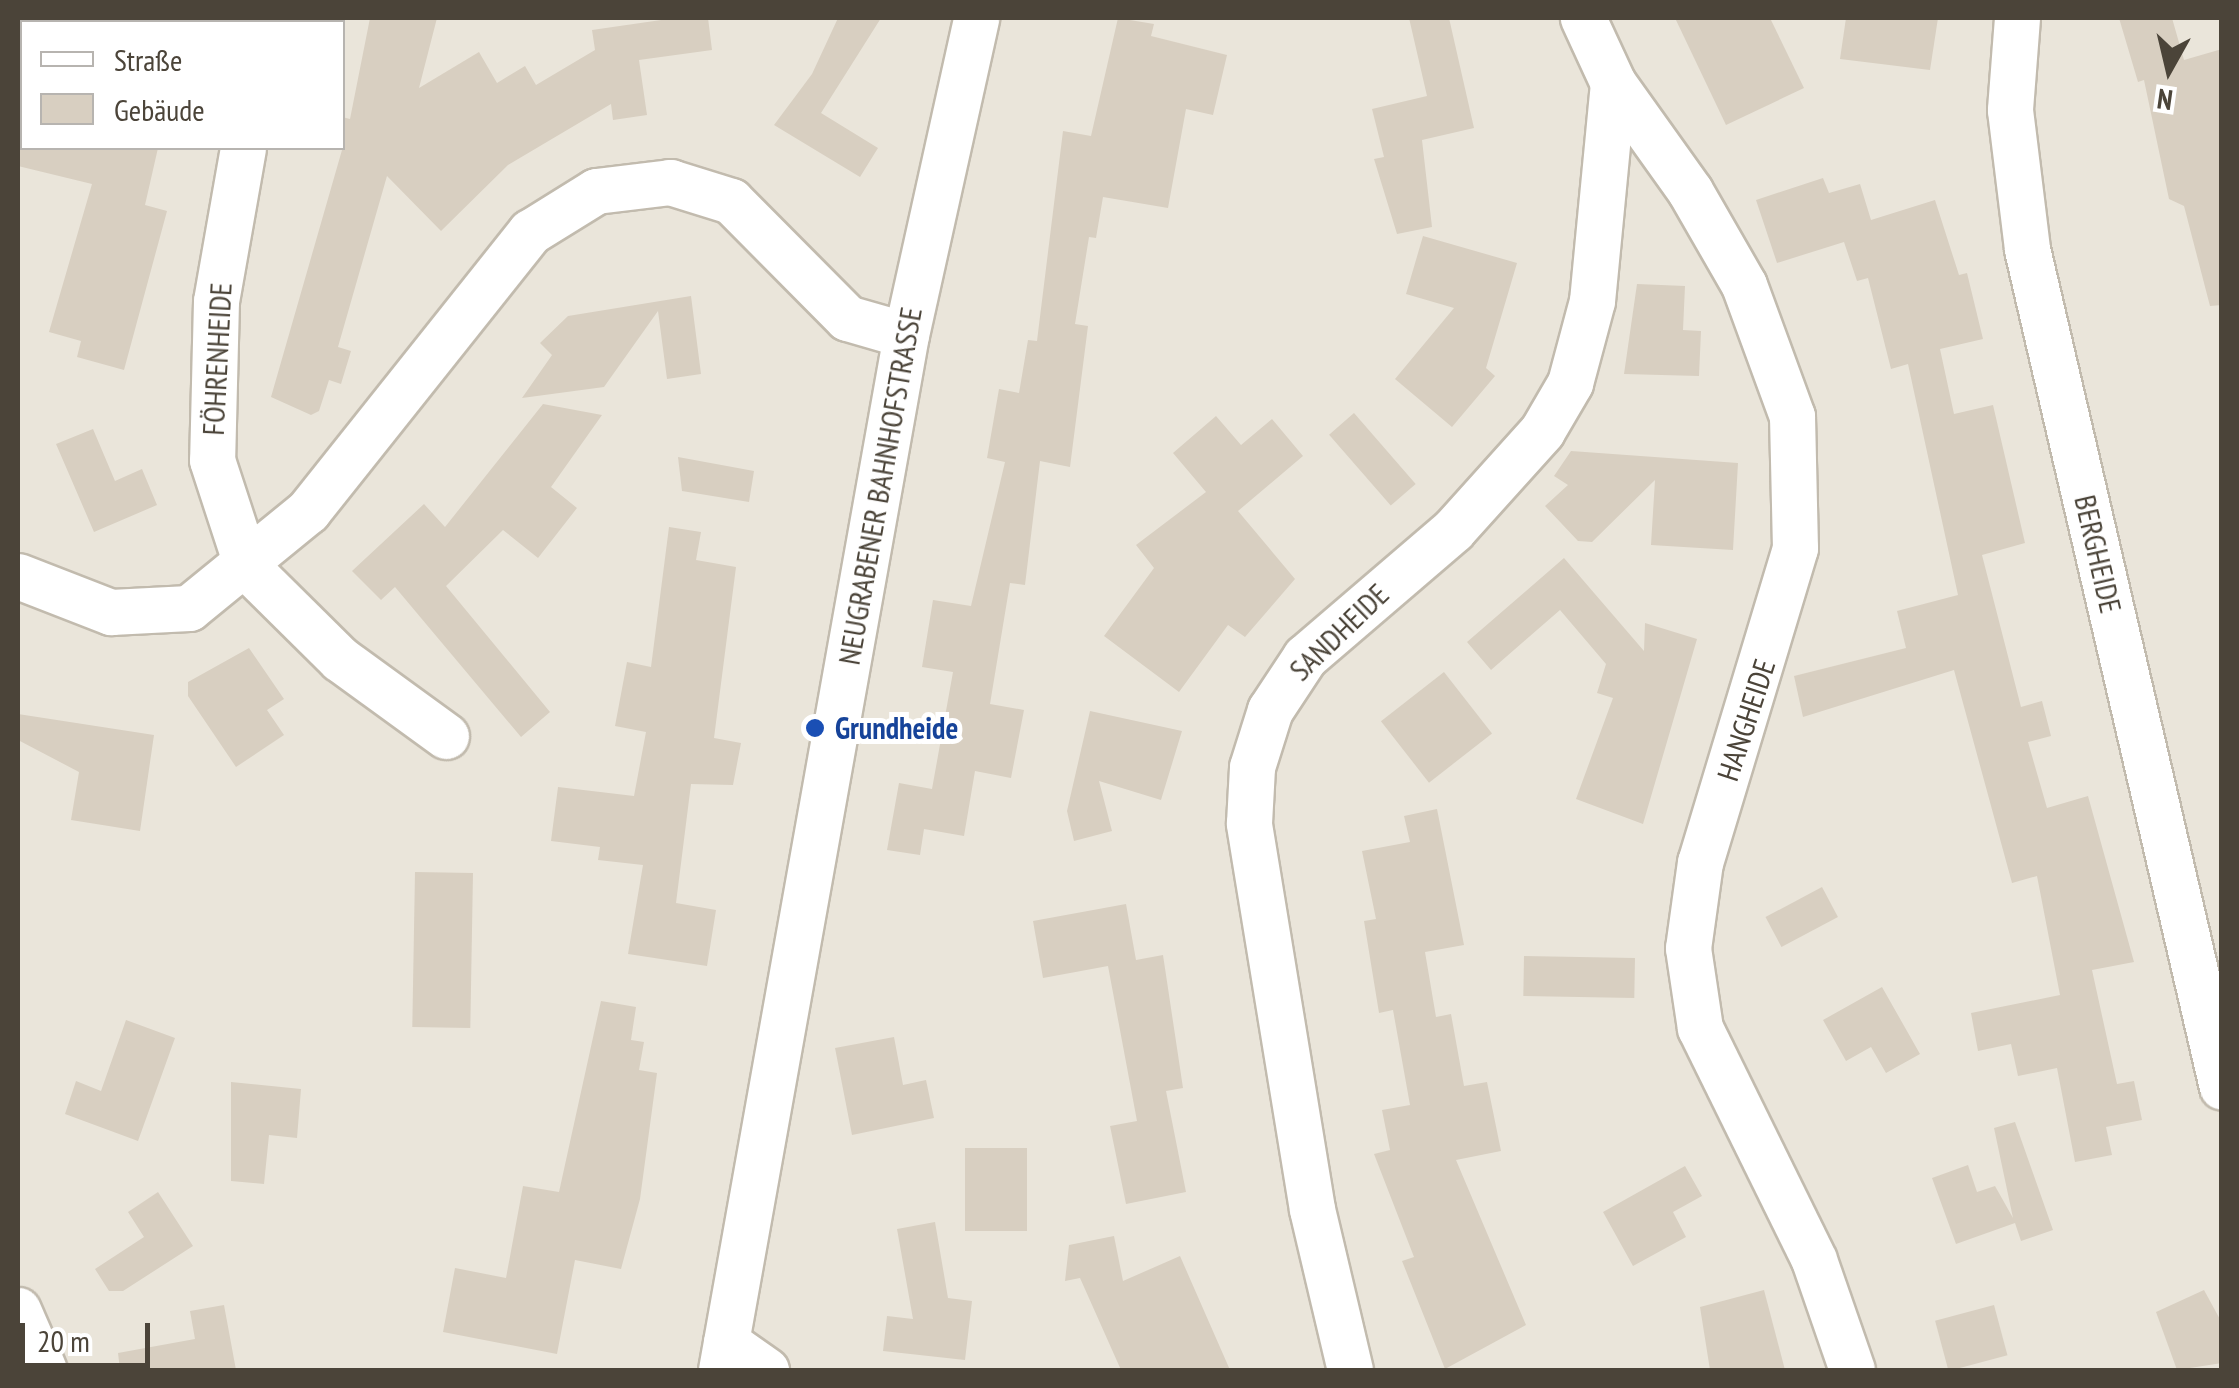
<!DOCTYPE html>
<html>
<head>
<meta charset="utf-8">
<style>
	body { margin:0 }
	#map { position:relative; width:2239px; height:1388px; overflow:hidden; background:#f6f3ec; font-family:"PT Sans Narrow",sans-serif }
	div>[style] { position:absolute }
	.residential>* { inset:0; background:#eae5da }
	.building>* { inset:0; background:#d8cfc1; transform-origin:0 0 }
	.roads { filter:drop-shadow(2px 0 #c2bbae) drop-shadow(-2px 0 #c2bbae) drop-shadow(0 2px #c2bbae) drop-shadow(0 -2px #c2bbae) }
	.minor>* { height:45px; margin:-22.5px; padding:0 22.5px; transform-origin:22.5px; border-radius:22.5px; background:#fff }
	.dots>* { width:28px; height:28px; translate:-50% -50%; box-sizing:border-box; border:5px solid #fff; border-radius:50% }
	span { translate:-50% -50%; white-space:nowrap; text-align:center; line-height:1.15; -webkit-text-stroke:10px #fff; paint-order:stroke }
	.street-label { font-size:30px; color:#4b4439 }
	.transit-label { font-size:30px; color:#164399; font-weight:700 }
	.left { translate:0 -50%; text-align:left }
	.frame { position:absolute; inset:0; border:20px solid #4b4439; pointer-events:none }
	.legend { position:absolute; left:20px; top:20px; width:325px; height:130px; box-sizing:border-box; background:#fff; border:2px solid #b7b4b0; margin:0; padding:12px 18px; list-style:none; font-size:30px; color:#4b4439 }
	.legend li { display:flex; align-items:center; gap:20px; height:50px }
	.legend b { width:50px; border:2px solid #b7b4b0 }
	.north { position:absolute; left:2119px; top:20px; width:100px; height:100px; -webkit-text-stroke:8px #fff; paint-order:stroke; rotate:188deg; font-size:28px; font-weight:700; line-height:40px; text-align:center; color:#4b4439 }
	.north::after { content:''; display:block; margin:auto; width:35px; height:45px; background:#4b4439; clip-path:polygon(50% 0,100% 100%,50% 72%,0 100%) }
	.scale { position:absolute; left:20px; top:1323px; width:130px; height:45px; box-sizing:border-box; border:5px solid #4b4439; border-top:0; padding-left:12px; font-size:30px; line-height:35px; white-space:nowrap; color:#4b4439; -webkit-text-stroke:8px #fff; paint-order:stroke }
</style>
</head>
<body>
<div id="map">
	<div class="residential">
		<i style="clip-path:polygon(evenodd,18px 18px,2221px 18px,2221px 1370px,18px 1370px,18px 18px,22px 22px,342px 22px,342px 148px,22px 148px,22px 22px)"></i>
	</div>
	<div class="building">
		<i style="clip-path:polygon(370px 18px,437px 18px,419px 88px,479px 52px,497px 83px,525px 66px,536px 85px,595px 50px,592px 30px,675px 18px,708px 18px,712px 50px,639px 60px,647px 115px,613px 120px,611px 104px,508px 165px,441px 231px,387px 176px,338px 347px,351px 351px,341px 384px,329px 380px,319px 411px,311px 415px,271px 397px,342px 150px,342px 117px,350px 119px)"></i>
		<i style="clip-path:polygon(838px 18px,881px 18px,821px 113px,878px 148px,860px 177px,774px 125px,812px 74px)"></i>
		<i style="clip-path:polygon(1118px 18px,1154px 24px,1151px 36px,1227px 55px,1213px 115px,1186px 109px,1168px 208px,1103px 197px,1096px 238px,1089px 237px,1075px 324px,1088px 326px,1070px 467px,1040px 461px,1025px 585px,1010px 583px,990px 704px,1024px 710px,1011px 778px,975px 771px,964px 836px,924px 829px,920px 855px,887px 850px,899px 783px,932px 789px,953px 672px,922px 667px,933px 600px,971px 606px,1005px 462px,987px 458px,999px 389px,1019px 393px,1028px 340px,1037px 341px,1063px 131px,1091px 136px)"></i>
		<i style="clip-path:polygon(1409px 18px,1449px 18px,1474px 128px,1422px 140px,1432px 227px,1397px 234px,1374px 159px,1384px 157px,1372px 109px,1427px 96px)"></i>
		<i style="clip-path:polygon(1675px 18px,1770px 18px,1804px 88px,1726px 125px)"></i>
		<i style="clip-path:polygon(1846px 18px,1938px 18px,1930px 70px,1840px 59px)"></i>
		<i style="clip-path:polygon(2119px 18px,2172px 18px,2184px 60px,2222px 49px,2222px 305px,2210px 306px,2184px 206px,2169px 199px,2144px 80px,2138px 82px)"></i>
		<i style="clip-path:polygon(18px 148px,158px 148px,145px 205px,167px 211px,124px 370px,77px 357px,81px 341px,49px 332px,92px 184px,18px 166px)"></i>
		<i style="clip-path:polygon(1823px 178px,1829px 193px,1860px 184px,1871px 220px,1935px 200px,1959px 275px,1967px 273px,1983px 339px,1940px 349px,1954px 414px,1993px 405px,2025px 543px,1982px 555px,2021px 707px,2042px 701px,2051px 736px,2028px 742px,2047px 808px,2088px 796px,2134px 962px,2092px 970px,2117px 1084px,2134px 1081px,2142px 1120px,2106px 1127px,2112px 1155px,2075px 1162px,2057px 1068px,2018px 1076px,2011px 1044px,1978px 1051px,1971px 1013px,2060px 995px,2037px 876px,2012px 883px,1954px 670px,1803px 717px,1794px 676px,1906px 648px,1897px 611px,1958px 595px,1908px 364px,1891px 369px,1868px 278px,1857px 281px,1844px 242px,1777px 263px,1756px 200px)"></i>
		<i style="clip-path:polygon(1423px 236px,1517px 263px,1486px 368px,1495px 376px,1452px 427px,1395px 379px,1454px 308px,1406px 294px)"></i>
		<i style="clip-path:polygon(1637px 284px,1685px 286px,1683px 330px,1701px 331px,1699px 376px,1624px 374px)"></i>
		<i style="clip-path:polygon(691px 296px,701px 374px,667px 379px,658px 311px,604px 387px,522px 398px,552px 355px,540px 343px,568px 316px)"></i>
		<i style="clip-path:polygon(543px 404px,602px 415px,551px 487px,577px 508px,538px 558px,503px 530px,446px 586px,550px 712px,521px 737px,395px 587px,381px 600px,352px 571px,424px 504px,445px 527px)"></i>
		<i style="left:1354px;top:413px;width:94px;height:33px;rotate:49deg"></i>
		<i style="clip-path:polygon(1216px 416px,1241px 445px,1272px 419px,1303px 456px,1238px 511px,1295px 579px,1245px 637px,1228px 625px,1179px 692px,1104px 636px,1154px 568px,1136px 545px,1206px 492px,1173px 453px)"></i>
		<i style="clip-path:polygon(93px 429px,115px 481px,142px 469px,157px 505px,94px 532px,56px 444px)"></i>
		<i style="clip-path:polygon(1571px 451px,1738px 463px,1733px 550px,1651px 545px,1655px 480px,1592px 542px,1578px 541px,1545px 506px,1568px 485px,1554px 476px)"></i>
		<i style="clip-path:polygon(678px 457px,754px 471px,749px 502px,682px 491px)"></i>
		<i style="clip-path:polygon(669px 527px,701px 532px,696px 560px,736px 567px,714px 738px,741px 743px,733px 785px,691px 784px,676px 903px,716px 910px,707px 966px,628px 954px,643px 865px,598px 860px,600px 847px,551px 841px,558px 787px,634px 796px,646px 732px,615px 726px,627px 662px,651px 667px)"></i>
		<i style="clip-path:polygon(1564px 558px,1644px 651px,1645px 623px,1697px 639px,1643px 824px,1576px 799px,1613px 698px,1597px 693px,1606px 664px,1560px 610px,1491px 670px,1467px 642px)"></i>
		<i style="clip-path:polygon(249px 648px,284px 699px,267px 710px,284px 735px,236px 767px,188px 696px,188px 682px)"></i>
		<i style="left:1444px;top:672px;width:78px;height:80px;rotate:52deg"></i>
		<i style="clip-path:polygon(1090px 711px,1182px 731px,1161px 800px,1099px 781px,1112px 831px,1074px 841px,1067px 811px)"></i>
		<i style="clip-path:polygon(18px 714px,154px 735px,140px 831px,71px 820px,79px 772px,18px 740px)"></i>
		<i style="clip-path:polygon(1437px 809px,1464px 945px,1425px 952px,1436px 1017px,1451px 1014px,1464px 1086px,1487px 1082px,1501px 1151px,1456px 1160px,1526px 1325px,1445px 1369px,1402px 1261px,1414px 1257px,1374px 1154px,1390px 1150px,1382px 1110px,1410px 1105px,1393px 1010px,1379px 1013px,1364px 921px,1376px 919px,1362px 851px,1410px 842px,1404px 816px)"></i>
		<i style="left:415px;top:872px;width:58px;height:155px;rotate:1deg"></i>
		<i style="left:1822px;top:887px;width:34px;height:64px;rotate:62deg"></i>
		<i style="clip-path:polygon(1126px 904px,1136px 960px,1163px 955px,1183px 1088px,1166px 1091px,1186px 1192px,1126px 1204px,1110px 1126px,1137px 1121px,1108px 966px,1043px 978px,1033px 921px)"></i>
		<i style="left:1524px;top:956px;width:111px;height:40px;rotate:1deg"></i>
		<i style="clip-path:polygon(1882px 987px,1920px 1054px,1886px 1073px,1871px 1047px,1846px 1061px,1823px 1020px)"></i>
		<i style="clip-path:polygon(601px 1001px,636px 1007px,631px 1040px,644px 1042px,639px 1070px,657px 1073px,640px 1199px,621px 1269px,575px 1260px,557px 1354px,443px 1332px,455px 1268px,506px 1278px,523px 1186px,559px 1192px)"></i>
		<i style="clip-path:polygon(126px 1020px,175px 1038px,138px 1141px,65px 1114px,76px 1081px,101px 1091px)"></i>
		<i style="clip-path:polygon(894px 1037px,903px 1085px,926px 1080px,934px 1118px,852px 1135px,835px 1048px)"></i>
		<i style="clip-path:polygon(231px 1082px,301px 1089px,297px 1138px,269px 1135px,264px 1184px,231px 1181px)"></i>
		<i style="clip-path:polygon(2015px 1122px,2053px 1230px,2021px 1241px,2015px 1223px,1956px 1244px,1932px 1178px,1968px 1165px,1977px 1192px,1995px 1186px,2013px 1218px,1994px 1128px)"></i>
		<i style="left:965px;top:1148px;width:62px;height:83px"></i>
		<i style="clip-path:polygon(1685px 1166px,1702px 1196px,1673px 1212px,1686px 1237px,1633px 1266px,1603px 1212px)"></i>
		<i style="clip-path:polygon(158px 1192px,193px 1246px,123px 1291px,109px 1291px,95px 1269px,144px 1237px,128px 1212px)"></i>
		<i style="clip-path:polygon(935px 1222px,948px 1298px,972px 1301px,965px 1360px,883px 1351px,887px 1316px,913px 1319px,897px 1229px)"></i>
		<i style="clip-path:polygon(1114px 1236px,1123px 1281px,1180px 1256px,1230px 1370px,1121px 1370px,1080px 1278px,1065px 1281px,1069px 1245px)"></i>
		<i style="clip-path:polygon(1764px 1290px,1785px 1370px,1710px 1370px,1700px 1307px)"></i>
		<i style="clip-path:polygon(2204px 1290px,2222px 1323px,2222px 1363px,2177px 1370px,2156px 1312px)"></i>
		<i style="clip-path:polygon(224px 1305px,236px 1370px,120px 1370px,118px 1353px,195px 1339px,190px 1311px)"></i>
		<i style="left:1994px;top:1305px;width:52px;height:61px;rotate:75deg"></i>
	</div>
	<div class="roads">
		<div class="minor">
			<i style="left:2017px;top:18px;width:92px;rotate:94.4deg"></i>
			<i style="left:2010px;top:110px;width:140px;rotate:83deg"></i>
			<i style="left:2027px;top:249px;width:860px;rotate:76.9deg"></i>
			<i style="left:276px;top:22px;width:4px;rotate:-63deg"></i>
			<i style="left:1613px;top:83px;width:133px;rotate:54.5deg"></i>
			<i style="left:1690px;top:191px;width:108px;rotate:60.1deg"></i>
			<i style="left:1744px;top:285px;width:140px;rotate:69.9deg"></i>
			<i style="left:1792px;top:416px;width:132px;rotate:88.7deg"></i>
			<i style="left:1795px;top:548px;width:328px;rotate:106.8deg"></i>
			<i style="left:1700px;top:862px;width:87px;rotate:97.9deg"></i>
			<i style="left:1688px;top:948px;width:81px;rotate:81.5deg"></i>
			<i style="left:1700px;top:1028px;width:258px;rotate:63.8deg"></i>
			<i style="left:1814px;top:1260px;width:116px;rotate:70.9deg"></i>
			<i style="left:243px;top:148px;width:155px;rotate:100deg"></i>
			<i style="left:216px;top:301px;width:159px;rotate:91.4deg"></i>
			<i style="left:212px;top:460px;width:113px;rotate:71.9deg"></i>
			<i style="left:247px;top:567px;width:131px;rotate:44.7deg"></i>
			<i style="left:340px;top:659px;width:131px;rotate:36deg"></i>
			<i style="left:18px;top:576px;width:100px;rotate:21.2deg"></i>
			<i style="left:111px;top:612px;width:78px;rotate:-2.9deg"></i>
			<i style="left:189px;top:608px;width:154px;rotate:-39.2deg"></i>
			<i style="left:308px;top:511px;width:357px;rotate:-51.5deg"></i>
			<i style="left:530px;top:232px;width:78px;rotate:-31.8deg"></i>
			<i style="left:596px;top:191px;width:75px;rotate:-6.9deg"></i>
			<i style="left:670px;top:182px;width:64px;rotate:17.3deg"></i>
			<i style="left:731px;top:201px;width:165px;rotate:45.2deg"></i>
			<i style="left:847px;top:318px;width:61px;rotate:16.1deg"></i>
			<i style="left:18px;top:1310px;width:65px;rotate:66.6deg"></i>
			<i style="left:726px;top:1342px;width:49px;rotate:35deg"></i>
			<i style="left:721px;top:1370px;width:1051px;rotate:-79.87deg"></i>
			<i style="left:906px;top:335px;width:325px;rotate:-77.5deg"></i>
			<i style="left:1350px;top:1370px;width:165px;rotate:-103.3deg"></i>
			<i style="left:1312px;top:1209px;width:391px;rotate:-99.3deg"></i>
			<i style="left:1249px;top:823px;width:56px;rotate:-86.9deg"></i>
			<i style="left:1252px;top:767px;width:60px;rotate:-72.5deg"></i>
			<i style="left:1270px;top:710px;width:64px;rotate:-56.6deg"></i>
			<i style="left:1305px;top:657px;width:195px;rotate:-40.6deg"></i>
			<i style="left:1453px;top:530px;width:133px;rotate:-48deg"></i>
			<i style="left:1542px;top:431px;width:56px;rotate:-59.7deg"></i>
			<i style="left:1570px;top:383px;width:85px;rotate:-75deg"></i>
			<i style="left:1592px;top:301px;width:219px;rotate:-84.5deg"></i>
			<i style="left:1613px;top:83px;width:72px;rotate:-114.8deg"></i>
		</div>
	</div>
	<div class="dots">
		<i style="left:815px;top:728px;background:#1a4fb4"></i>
	</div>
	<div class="street-label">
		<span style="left:217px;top:359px;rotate:-87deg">FÖHRENHEIDE</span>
		<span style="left:880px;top:486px;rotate:-80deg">NEUGRABENER BAHNHOFSTRASSE</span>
		<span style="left:2098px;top:554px;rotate:77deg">BERGHEIDE</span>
		<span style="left:1339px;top:632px;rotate:-44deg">SANDHEIDE</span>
		<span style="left:1746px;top:720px;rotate:-72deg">HANGHEIDE</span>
	</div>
	<div class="transit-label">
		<span class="left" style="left:835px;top:728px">Grundheide</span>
	</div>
	<div class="frame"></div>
	<ul class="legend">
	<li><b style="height:12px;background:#fff"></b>Straße</li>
	<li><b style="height:28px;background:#d8cfc1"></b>Gebäude</li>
	</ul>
	<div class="north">N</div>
	<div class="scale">20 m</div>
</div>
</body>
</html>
